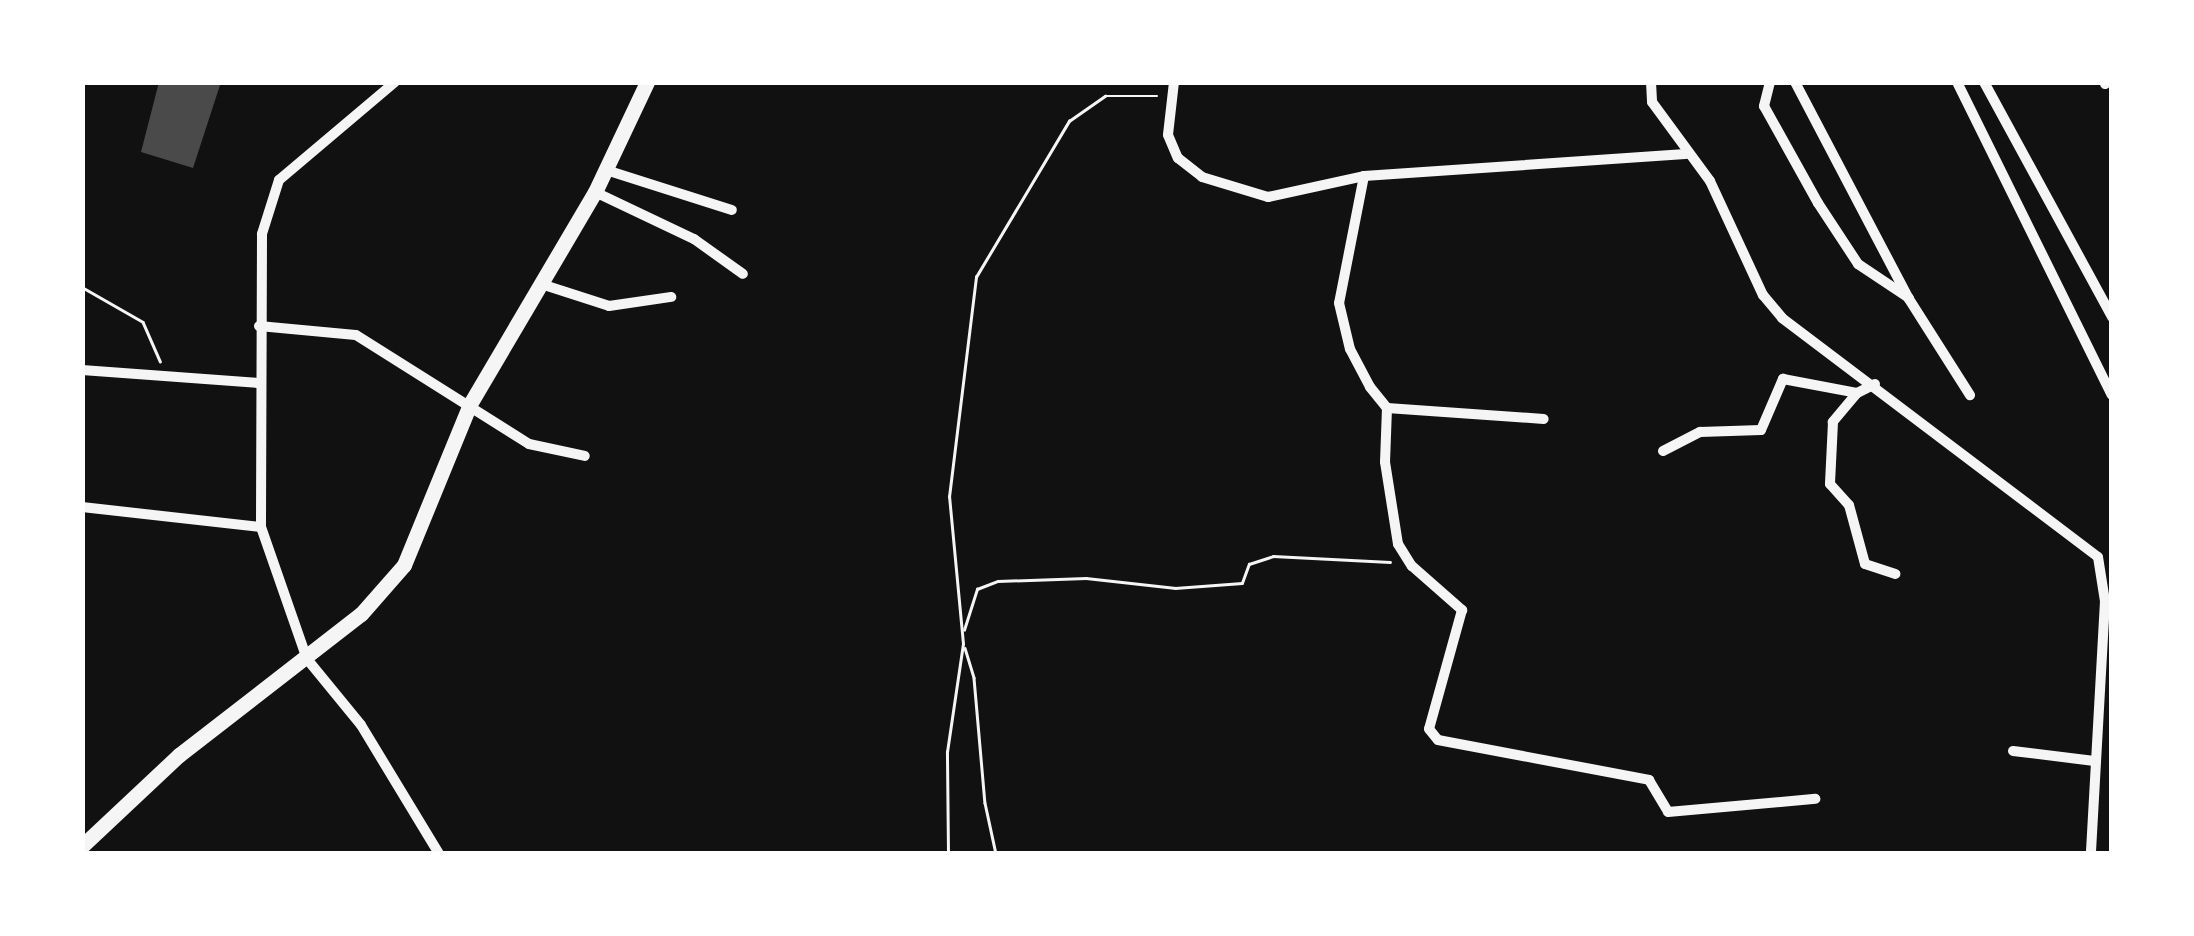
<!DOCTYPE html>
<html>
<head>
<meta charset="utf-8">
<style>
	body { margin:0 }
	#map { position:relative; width:2194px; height:936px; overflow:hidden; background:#111; font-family:"Asap Condensed",sans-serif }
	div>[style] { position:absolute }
	.building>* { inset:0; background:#4a4a4a }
	.path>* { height:2.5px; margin:-1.25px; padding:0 1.25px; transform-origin:1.25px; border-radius:1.25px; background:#f5f5f5 }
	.minor>* { height:10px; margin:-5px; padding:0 5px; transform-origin:5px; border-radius:5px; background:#f5f5f5 }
	.secondary>* { height:15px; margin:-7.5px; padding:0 7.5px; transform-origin:7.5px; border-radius:7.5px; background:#f5f5f5 }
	span { translate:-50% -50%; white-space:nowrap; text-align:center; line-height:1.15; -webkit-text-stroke:9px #fff; paint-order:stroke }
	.frame { position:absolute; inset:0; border:85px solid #fff; pointer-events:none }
</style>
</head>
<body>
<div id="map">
	<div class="building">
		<i style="clip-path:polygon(159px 82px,221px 82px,193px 168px,141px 152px)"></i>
	</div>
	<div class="path">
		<i style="left:82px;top:287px;width:70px;rotate:29.8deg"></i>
		<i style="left:143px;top:322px;width:43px;rotate:66.4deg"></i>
		<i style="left:964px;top:630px;width:43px;rotate:-72.4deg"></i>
		<i style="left:977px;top:589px;width:22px;rotate:-21deg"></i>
		<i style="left:998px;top:581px;width:88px;rotate:-2deg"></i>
		<i style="left:1086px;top:578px;width:90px;rotate:6.4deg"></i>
		<i style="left:1175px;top:588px;width:67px;rotate:-4.3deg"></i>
		<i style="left:1242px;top:583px;width:20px;rotate:-70deg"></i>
		<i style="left:1249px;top:564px;width:25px;rotate:-18deg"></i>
		<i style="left:1273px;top:556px;width:117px;rotate:2.9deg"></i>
		<i style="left:965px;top:648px;width:31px;rotate:73deg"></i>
		<i style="left:974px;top:678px;width:125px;rotate:85deg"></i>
		<i style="left:985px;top:803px;width:52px;rotate:77.8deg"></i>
		<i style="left:948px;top:854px;width:102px;rotate:-90.6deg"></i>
		<i style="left:947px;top:752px;width:109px;rotate:-81.6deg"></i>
		<i style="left:963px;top:644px;width:148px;rotate:-95.4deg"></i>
		<i style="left:949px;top:497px;width:222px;rotate:-83deg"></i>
		<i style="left:976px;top:277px;width:182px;rotate:-59.2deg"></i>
		<i style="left:1069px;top:121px;width:44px;rotate:-34.8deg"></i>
		<i style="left:1105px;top:96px;width:52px"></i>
	</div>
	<div class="minor">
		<i style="left:395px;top:82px;width:152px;rotate:139.8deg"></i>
		<i style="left:279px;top:180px;width:57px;rotate:107.5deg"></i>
		<i style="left:262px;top:234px;width:293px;rotate:90.2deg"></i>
		<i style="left:261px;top:527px;width:140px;rotate:70.8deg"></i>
		<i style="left:307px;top:659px;width:85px;rotate:50.7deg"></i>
		<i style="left:361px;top:725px;width:151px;rotate:58.8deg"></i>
		<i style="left:1174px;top:82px;width:53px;rotate:96.5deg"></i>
		<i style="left:1168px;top:135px;width:25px;rotate:67deg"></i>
		<i style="left:1178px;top:158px;width:31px;rotate:38deg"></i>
		<i style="left:1202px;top:177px;width:69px;rotate:16.9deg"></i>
		<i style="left:1268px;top:197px;width:98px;rotate:-12.3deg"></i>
		<i style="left:1364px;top:176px;width:322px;rotate:-3.9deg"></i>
		<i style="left:1651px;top:82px;width:20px;rotate:87deg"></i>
		<i style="left:1652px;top:102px;width:98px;rotate:53.7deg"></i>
		<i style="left:1710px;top:181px;width:126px;rotate:65.1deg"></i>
		<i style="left:1763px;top:295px;width:30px;rotate:50deg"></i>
		<i style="left:1782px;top:318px;width:396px;rotate:37.1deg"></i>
		<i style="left:2098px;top:557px;width:45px;rotate:81deg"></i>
		<i style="left:2105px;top:601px;width:253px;rotate:93.2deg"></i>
		<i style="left:1770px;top:82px;width:25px;rotate:104deg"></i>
		<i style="left:1764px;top:106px;width:111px;rotate:60.9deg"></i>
		<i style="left:1818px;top:203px;width:73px;rotate:56.7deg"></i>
		<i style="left:1858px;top:264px;width:61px;rotate:33.7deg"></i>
		<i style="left:1795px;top:82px;width:245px;rotate:62.3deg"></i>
		<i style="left:1909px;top:299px;width:114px;rotate:57.6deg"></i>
		<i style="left:1957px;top:82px;width:349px;rotate:63.7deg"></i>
		<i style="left:1984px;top:82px;width:268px;rotate:61.4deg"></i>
		<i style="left:2105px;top:84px;width:4px;rotate:-34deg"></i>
		<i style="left:606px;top:170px;width:132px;rotate:17.6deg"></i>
		<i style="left:1364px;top:176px;width:129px;rotate:101.1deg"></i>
		<i style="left:1339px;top:303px;width:47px;rotate:76.6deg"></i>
		<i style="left:1350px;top:349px;width:43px;rotate:62.2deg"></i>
		<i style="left:1370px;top:387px;width:27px;rotate:51deg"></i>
		<i style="left:1387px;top:408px;width:157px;rotate:4deg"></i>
		<i style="left:595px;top:192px;width:110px;rotate:25.4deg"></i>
		<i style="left:694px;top:239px;width:60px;rotate:35.5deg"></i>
		<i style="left:541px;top:284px;width:71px;rotate:17.9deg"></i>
		<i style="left:609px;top:306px;width:63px;rotate:-8.3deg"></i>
		<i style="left:259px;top:326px;width:97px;rotate:5.3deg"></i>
		<i style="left:356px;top:335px;width:204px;rotate:32.2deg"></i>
		<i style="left:529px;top:444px;width:57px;rotate:12.1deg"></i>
		<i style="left:82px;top:370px;width:176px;rotate:4.2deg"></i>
		<i style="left:1875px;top:384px;width:20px;rotate:153deg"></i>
		<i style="left:1857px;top:393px;width:38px;rotate:130deg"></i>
		<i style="left:1833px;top:422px;width:62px;rotate:92.8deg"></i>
		<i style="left:1830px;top:484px;width:28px;rotate:48deg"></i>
		<i style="left:1849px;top:505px;width:61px;rotate:74.8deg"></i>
		<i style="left:1865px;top:564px;width:32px;rotate:18deg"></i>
		<i style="left:1387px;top:408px;width:54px;rotate:92.1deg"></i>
		<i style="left:1385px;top:462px;width:83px;rotate:81deg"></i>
		<i style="left:1398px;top:544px;width:26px;rotate:58deg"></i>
		<i style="left:1412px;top:566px;width:67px;rotate:41.3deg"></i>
		<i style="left:1462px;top:610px;width:123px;rotate:105.5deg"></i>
		<i style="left:1429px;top:729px;width:14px;rotate:51deg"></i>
		<i style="left:1438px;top:740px;width:215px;rotate:10.7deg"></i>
		<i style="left:1649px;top:780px;width:37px;rotate:59deg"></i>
		<i style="left:1668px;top:812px;width:148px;rotate:-5.1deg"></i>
		<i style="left:1663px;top:451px;width:42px;rotate:-27.2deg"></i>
		<i style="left:1700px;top:432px;width:61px;rotate:-1.9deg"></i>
		<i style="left:1761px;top:430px;width:56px;rotate:-66.7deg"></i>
		<i style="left:1783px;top:379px;width:75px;rotate:10.7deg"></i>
		<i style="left:82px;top:507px;width:180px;rotate:6.4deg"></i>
		<i style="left:2013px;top:751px;width:82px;rotate:7deg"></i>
	</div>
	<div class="secondary">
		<i style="left:82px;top:846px;width:133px;rotate:-43.2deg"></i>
		<i style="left:179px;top:755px;width:230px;rotate:-37.8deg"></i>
		<i style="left:361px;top:614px;width:65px;rotate:-48.7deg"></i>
		<i style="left:404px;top:565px;width:174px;rotate:-67.7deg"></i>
		<i style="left:470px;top:404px;width:246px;rotate:-59.5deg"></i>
		<i style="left:595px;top:192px;width:122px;rotate:-64.7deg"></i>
	</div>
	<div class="frame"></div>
</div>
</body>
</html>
